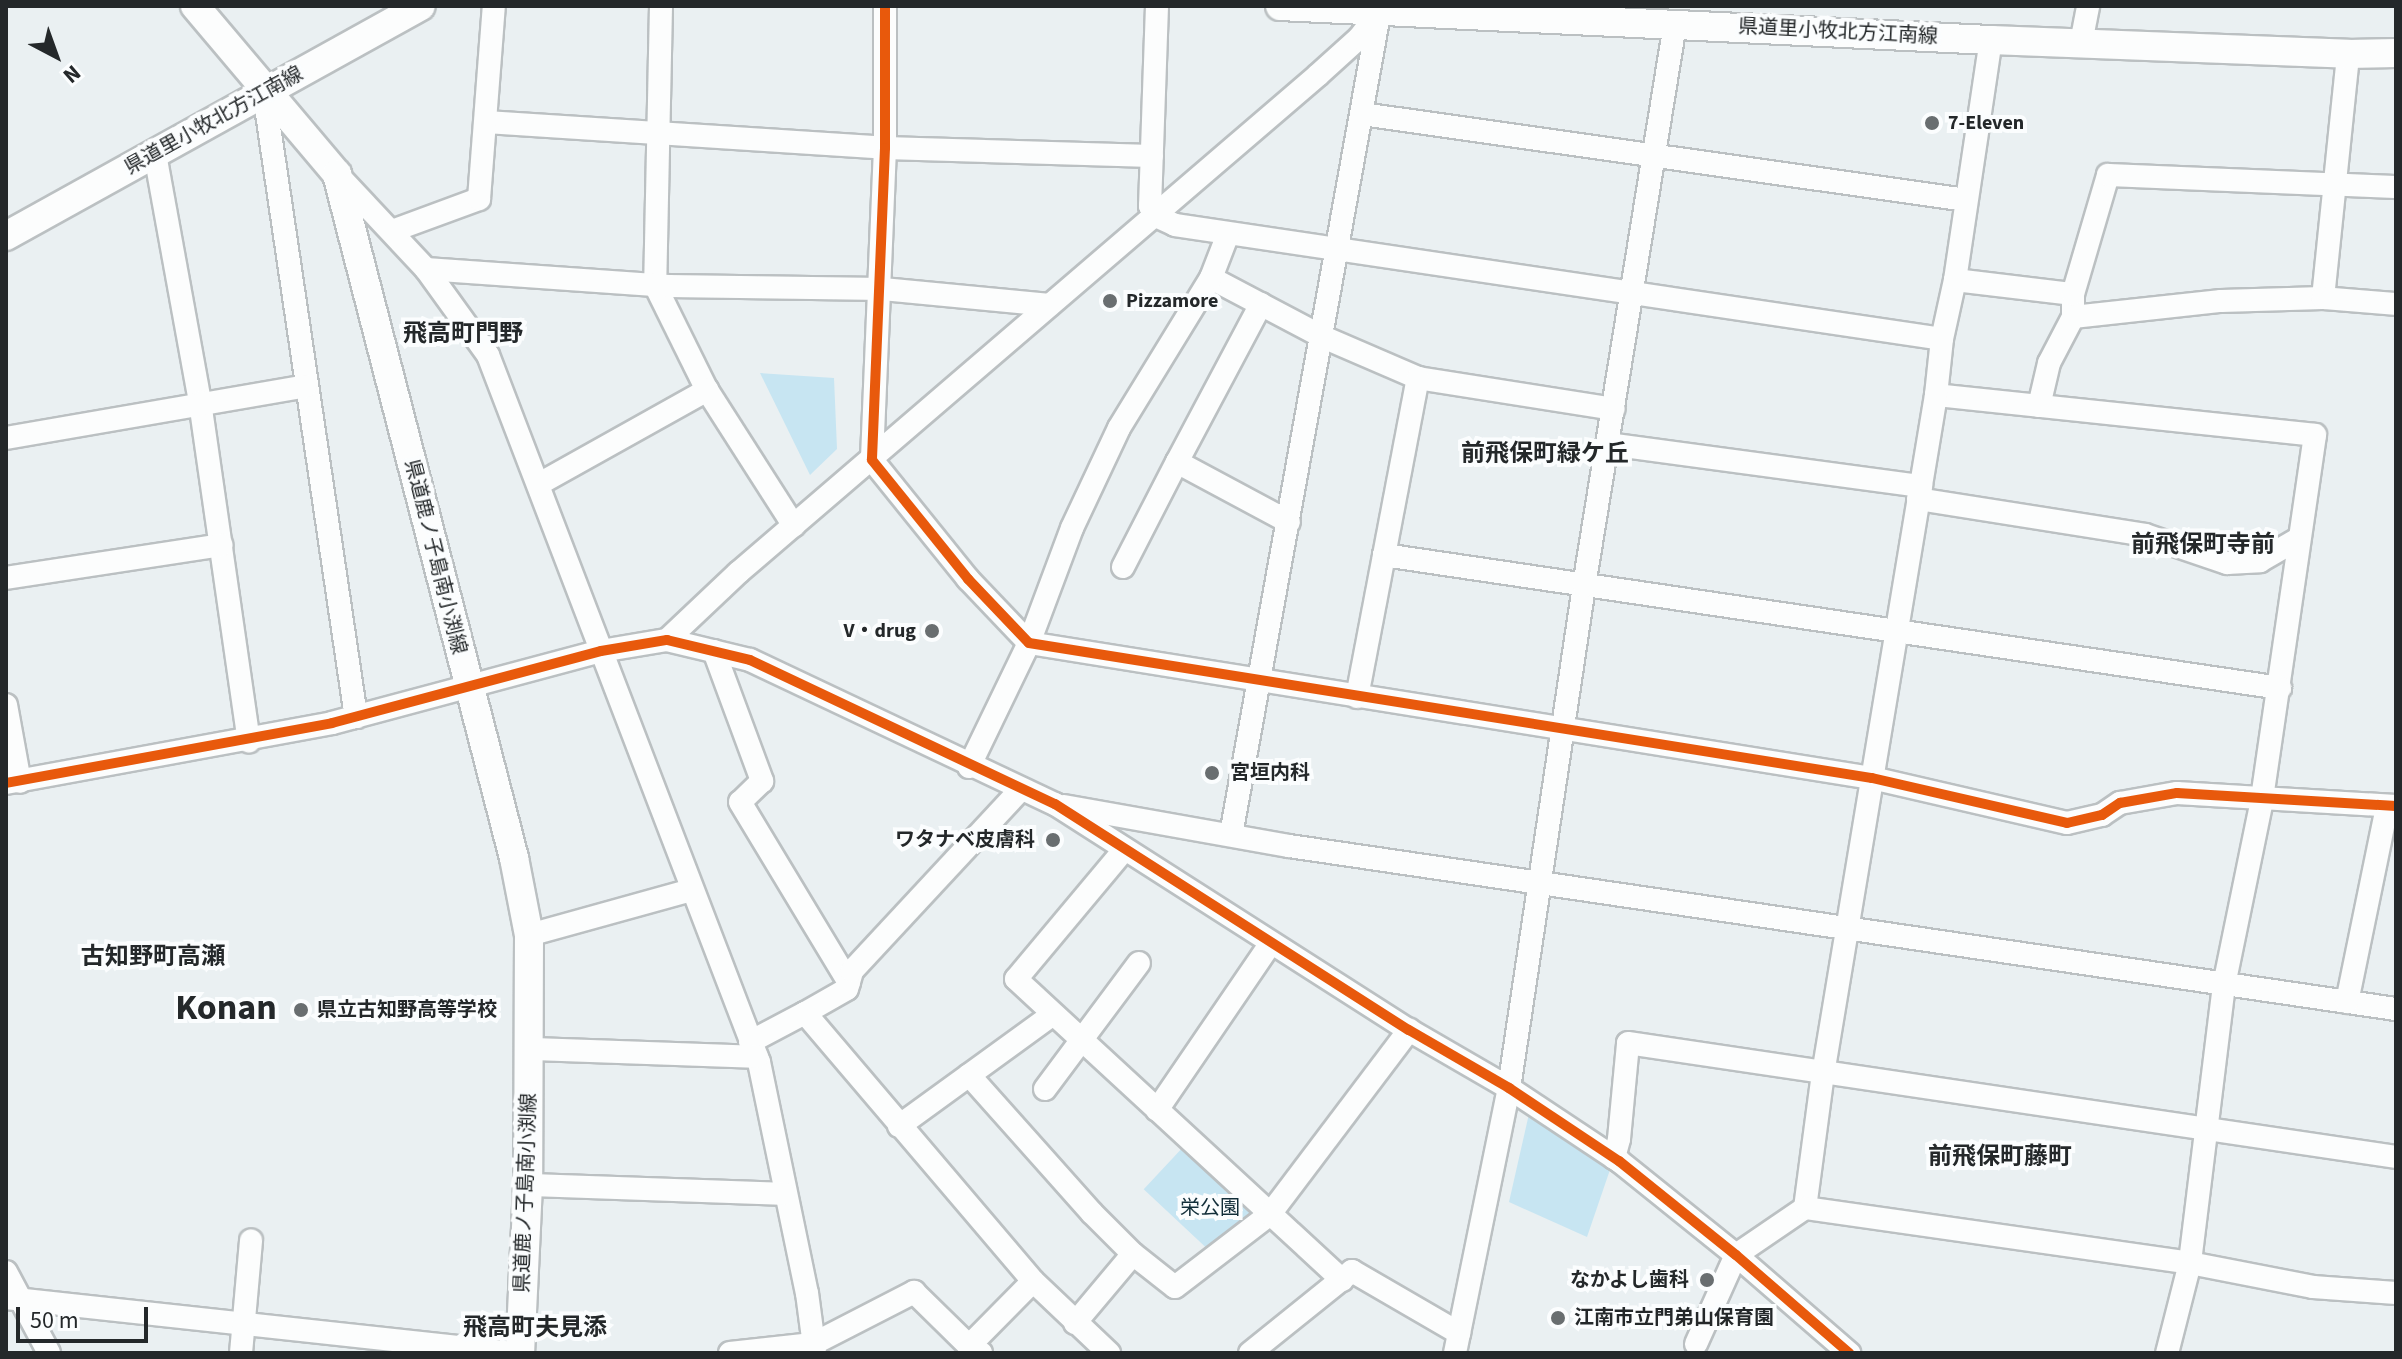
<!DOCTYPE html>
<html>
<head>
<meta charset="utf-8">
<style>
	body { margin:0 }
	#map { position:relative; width:2402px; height:1359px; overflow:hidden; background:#eaf0f2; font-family:"Source Sans 3","Noto Sans JP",sans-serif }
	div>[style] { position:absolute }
	.green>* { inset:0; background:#c7e5f2; transform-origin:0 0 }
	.roads { filter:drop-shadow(2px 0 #bbc0c2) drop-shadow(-2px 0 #bbc0c2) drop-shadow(0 2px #bbc0c2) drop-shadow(0 -2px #bbc0c2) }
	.minor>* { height:22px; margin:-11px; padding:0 11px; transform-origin:11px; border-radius:11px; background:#fcfdfd }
	.major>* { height:28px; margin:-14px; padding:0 14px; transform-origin:14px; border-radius:14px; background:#fcfdfd }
	.cycleway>* { height:10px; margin:-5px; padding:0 5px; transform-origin:5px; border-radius:5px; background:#e8590c }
	.dots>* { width:22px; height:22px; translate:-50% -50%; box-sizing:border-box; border:4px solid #fbfdfe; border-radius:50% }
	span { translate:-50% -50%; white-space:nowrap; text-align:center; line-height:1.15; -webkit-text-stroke:8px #fbfdfe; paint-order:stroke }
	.street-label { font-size:20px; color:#24282a }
	.poi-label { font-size:20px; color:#24282a; font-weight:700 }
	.left { translate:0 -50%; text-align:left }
	.right { translate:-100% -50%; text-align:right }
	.park-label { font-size:20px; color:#122e39 }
	.quarter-label { font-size:24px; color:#24282a; font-weight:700 }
	.town-label { font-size:36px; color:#24282a; font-weight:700 }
	.frame { position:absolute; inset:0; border:8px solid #24282a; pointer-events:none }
	.north { position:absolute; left:16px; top:16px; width:80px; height:80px; -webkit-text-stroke:6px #fbfdfe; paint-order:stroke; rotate:139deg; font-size:22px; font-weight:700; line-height:32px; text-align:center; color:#24282a }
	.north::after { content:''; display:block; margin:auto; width:28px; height:36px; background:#24282a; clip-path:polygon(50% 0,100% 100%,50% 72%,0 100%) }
	.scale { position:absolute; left:16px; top:1307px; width:132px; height:36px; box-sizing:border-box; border:4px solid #24282a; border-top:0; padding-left:10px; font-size:24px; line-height:28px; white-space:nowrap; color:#24282a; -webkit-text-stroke:6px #fbfdfe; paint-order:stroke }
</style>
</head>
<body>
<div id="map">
	<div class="green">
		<i style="clip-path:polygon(760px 373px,834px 378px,837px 449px,810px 475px)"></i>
		<i style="clip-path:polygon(1531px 1105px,1614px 1158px,1587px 1237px,1509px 1202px)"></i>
		<i style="left:1186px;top:1144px;width:102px;height:62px;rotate:43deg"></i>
	</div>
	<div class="roads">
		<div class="minor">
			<i style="left:661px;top:6px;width:279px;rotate:91.2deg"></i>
			<i style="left:655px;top:285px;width:117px;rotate:63.7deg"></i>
			<i style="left:707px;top:390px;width:161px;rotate:57.4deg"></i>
			<i style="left:885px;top:6px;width:142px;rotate:90deg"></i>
			<i style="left:885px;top:148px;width:312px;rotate:92.4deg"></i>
			<i style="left:872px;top:460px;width:153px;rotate:51.1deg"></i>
			<i style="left:968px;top:579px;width:88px;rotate:46.4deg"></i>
			<i style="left:1029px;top:643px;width:854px;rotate:9.1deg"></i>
			<i style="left:1872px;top:778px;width:200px;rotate:13deg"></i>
			<i style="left:2067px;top:823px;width:36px;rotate:-13deg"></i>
			<i style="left:2102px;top:815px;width:22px;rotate:-34deg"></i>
			<i style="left:2120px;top:803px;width:58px;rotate:-10deg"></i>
			<i style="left:2177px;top:793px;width:219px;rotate:3.4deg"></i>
			<i style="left:1157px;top:6px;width:200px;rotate:92deg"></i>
			<i style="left:1150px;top:206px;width:12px;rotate:59deg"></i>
			<i style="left:1156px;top:216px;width:21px;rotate:25deg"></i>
			<i style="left:1175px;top:225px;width:775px;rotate:8.45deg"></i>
			<i style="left:2081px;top:43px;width:38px;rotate:-79deg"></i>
			<i style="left:264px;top:93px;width:631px;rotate:81.61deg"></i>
			<i style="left:1362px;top:114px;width:610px;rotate:8.1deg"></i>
			<i style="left:486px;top:122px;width:400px;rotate:3.7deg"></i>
			<i style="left:885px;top:148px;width:267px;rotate:1.7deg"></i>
			<i style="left:155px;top:154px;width:252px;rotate:79.7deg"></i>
			<i style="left:200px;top:402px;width:343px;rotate:81.8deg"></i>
			<i style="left:337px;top:174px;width:130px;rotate:46.9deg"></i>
			<i style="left:426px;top:269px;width:106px;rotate:54.2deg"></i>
			<i style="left:488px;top:355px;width:757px;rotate:69.03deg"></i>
			<i style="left:759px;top:1062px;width:236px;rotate:78.3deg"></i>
			<i style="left:807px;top:1293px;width:61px;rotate:82.4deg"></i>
			<i style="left:392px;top:231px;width:93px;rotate:-20.2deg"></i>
			<i style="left:479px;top:199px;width:194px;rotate:-85.6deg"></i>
			<i style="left:426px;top:269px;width:243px;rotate:4deg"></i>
			<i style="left:668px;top:286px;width:215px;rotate:0.8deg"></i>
			<i style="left:883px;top:289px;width:167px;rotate:5.5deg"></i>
			<i style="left:1211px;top:278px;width:127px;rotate:27.8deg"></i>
			<i style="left:1323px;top:337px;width:103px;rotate:23.3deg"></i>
			<i style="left:1418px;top:378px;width:198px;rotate:9deg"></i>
			<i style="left:1955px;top:280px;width:119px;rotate:6.8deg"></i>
			<i style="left:2073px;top:294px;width:23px;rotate:90deg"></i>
			<i style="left:2073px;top:317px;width:149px;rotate:-6.2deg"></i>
			<i style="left:2221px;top:301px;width:102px;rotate:-1.7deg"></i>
			<i style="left:2323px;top:298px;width:245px;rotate:-84.1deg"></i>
			<i style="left:2073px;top:294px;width:124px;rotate:-73.6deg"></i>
			<i style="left:2108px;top:175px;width:288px;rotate:2.4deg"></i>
			<i style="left:2323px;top:298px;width:73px;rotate:4.7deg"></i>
			<i style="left:1261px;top:304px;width:179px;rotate:118deg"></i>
			<i style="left:1177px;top:462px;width:127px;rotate:28.2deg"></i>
			<i style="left:1936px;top:395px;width:381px;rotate:6deg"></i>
			<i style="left:2315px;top:435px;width:369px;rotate:98.3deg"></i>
			<i style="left:2262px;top:800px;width:189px;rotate:101.6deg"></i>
			<i style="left:2224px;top:985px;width:280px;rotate:97deg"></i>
			<i style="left:2190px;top:1263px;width:93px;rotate:104.3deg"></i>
			<i style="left:2039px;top:406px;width:44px;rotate:-76.9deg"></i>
			<i style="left:2049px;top:363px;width:52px;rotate:-62.4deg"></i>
			<i style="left:6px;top:438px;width:304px;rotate:-9.8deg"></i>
			<i style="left:1609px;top:444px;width:315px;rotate:7.7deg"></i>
			<i style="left:539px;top:484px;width:193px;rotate:-29.2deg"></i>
			<i style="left:1918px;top:499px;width:230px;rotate:9deg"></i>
			<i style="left:2145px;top:535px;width:87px;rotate:18.9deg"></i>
			<i style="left:2227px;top:563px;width:33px;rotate:-3deg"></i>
			<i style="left:2260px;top:561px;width:44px;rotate:-30.1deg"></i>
			<i style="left:1384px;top:555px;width:906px;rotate:8.44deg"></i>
			<i style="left:1123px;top:567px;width:118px;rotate:-62.8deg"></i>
			<i style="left:6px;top:578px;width:218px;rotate:-8.7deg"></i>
			<i style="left:667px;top:640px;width:99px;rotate:-43.4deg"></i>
			<i style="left:739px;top:572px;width:763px;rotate:-40.64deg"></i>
			<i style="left:1318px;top:75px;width:55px;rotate:-42.1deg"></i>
			<i style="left:1359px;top:38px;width:34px;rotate:-52deg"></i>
			<i style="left:714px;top:651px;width:139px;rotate:69.7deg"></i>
			<i style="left:762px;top:781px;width:30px;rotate:136deg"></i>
			<i style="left:740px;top:802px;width:211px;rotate:58.9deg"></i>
			<i style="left:1357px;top:697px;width:325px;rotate:-79.2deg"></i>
			<i style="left:6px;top:705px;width:78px;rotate:79.7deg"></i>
			<i style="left:969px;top:767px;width:138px;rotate:-64.2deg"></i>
			<i style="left:1029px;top:643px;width:123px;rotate:-69.5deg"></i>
			<i style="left:1072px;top:528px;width:110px;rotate:-64.8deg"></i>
			<i style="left:1119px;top:428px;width:176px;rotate:-58.5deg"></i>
			<i style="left:1211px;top:278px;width:47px;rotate:-68.9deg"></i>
			<i style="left:6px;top:783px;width:331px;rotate:-10.4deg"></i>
			<i style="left:332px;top:723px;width:278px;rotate:-15deg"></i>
			<i style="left:601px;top:651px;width:67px;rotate:-9.5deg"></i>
			<i style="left:667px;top:640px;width:85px;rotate:13.5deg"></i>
			<i style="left:750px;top:660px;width:337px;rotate:25.3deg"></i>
			<i style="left:1055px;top:804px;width:420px;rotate:32.6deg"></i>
			<i style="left:1409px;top:1030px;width:116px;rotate:30.1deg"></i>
			<i style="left:1509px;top:1088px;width:132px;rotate:33.6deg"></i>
			<i style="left:1619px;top:1161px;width:150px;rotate:38.8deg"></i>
			<i style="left:1736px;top:1255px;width:150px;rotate:40.9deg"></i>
			<i style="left:1064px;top:806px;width:229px;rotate:10.1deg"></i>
			<i style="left:1289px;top:846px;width:1119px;rotate:8.38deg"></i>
			<i style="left:1231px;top:835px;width:834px;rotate:-79.78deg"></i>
			<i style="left:1124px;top:850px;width:168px;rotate:129.9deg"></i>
			<i style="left:1016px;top:979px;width:444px;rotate:42.7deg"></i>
			<i style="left:529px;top:935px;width:168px;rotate:-15.5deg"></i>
			<i style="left:2347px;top:1002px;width:199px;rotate:-78.4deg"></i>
			<i style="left:805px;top:1013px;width:48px;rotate:-29.7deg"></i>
			<i style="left:847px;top:989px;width:19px;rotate:-74deg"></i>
			<i style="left:852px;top:971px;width:248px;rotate:-47.1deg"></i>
			<i style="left:750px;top:1042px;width:62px;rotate:-27.8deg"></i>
			<i style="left:805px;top:1013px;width:352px;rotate:49.6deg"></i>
			<i style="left:1033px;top:1281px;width:105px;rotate:43.5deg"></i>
			<i style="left:530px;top:1049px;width:227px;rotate:2deg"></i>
			<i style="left:969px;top:1075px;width:185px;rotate:48.3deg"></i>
			<i style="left:1092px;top:1213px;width:58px;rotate:45deg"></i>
			<i style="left:1133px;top:1254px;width:53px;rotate:38.2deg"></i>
			<i style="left:1175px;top:1287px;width:120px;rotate:-37.5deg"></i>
			<i style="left:1270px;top:1214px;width:231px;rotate:-52.9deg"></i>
			<i style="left:1045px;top:1089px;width:157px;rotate:-53.3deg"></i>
			<i style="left:1157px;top:1110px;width:202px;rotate:-55.7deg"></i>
			<i style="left:899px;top:1126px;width:190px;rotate:-36deg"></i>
			<i style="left:1614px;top:1158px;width:20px;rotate:-75deg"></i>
			<i style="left:1619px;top:1139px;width:96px;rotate:-84.6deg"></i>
			<i style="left:1628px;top:1043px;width:776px;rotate:8.44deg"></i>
			<i style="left:528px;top:1185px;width:256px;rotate:2deg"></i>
			<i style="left:1805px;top:1208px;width:129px;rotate:-82.4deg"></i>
			<i style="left:1822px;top:1080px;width:694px;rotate:-80.55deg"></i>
			<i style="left:1936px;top:395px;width:56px;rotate:-83.9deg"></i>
			<i style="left:1942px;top:339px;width:60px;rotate:-77.6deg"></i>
			<i style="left:1955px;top:280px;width:243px;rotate:-81.5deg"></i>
			<i style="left:6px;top:1272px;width:92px;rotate:62deg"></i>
			<i style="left:6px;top:1298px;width:510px;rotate:6.19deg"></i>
			<i style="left:1075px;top:1323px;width:90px;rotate:-50deg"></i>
			<i style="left:1696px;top:1344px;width:98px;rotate:-65.8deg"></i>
			<i style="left:1736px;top:1255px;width:83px;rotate:-34.3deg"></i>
			<i style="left:1805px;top:1208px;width:389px;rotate:8.1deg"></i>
			<i style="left:2190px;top:1263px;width:125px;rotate:11deg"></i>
			<i style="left:2313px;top:1287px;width:83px;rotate:4.1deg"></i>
			<i style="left:969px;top:1346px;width:91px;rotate:-45.4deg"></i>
			<i style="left:241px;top:1353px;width:113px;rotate:-84.9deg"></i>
			<i style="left:730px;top:1353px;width:83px;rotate:-6.2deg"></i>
			<i style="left:813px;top:1344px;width:114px;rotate:-27.2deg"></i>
			<i style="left:914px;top:1292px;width:77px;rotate:44.5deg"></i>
			<i style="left:969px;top:1346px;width:14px;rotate:30deg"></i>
			<i style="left:1250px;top:1353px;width:131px;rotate:-38.8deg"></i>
			<i style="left:1352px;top:1271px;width:124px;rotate:30.1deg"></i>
			<i style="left:1455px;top:1353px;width:270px;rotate:-78.5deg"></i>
			<i style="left:1509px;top:1088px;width:508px;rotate:-81.5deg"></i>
			<i style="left:1584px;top:586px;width:569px;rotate:-80.8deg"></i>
		</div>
		<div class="major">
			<i style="left:195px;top:6px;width:220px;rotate:49.8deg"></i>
			<i style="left:337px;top:174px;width:707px;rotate:75.49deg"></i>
			<i style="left:514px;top:858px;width:78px;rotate:79deg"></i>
			<i style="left:529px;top:935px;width:250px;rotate:90.2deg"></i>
			<i style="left:528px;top:1185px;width:168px;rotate:92.7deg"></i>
			<i style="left:1280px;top:6px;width:712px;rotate:2.74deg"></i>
			<i style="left:1991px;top:40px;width:357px;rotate:2.2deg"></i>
			<i style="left:2348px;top:54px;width:48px;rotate:-1.2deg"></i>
			<i style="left:6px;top:236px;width:474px;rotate:-29deg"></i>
		</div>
	</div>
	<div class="cycleway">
		<i style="left:885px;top:6px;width:142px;rotate:90deg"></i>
		<i style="left:885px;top:148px;width:312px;rotate:92.4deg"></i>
		<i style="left:872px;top:460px;width:153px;rotate:51.1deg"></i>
		<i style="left:968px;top:579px;width:88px;rotate:46.4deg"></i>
		<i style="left:1029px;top:643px;width:854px;rotate:9.1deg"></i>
		<i style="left:1872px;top:778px;width:200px;rotate:13deg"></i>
		<i style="left:2067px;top:823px;width:36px;rotate:-13deg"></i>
		<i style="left:2102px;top:815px;width:22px;rotate:-34deg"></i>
		<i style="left:2120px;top:803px;width:58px;rotate:-10deg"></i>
		<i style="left:2177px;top:793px;width:219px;rotate:3.4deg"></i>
		<i style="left:6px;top:783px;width:331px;rotate:-10.4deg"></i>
		<i style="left:332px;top:723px;width:278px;rotate:-15deg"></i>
		<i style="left:601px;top:651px;width:67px;rotate:-9.5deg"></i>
		<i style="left:667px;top:640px;width:85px;rotate:13.5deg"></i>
		<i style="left:750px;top:660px;width:337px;rotate:25.3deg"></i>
		<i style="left:1055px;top:804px;width:420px;rotate:32.6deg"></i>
		<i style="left:1409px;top:1030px;width:116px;rotate:30.1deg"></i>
		<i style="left:1509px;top:1088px;width:132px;rotate:33.6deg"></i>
		<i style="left:1619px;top:1161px;width:150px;rotate:38.8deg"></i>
		<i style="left:1736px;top:1255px;width:150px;rotate:40.9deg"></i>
	</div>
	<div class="dots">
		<i style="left:1932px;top:123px;background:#696e70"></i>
		<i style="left:1110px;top:301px;background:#696e70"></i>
		<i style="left:932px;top:631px;background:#696e70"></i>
		<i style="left:1212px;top:773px;background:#696e70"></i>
		<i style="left:1053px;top:840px;background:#696e70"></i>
		<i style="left:301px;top:1010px;background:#696e70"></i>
		<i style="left:1707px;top:1280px;background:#696e70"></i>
		<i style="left:1558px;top:1318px;background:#696e70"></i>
	</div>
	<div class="street-label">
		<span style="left:1838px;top:32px;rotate:3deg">県道里小牧北方江南線</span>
		<span style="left:214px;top:121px;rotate:-29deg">県道里小牧北方江南線</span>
		<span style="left:435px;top:557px;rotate:76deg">県道鹿ノ子島南小渕線</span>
		<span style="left:526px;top:1193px;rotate:-88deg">県道鹿ノ子島南小渕線</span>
	</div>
	<div class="poi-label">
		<span class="left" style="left:1948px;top:123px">7-Eleven</span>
		<span class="left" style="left:1126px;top:301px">Pizzamore</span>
		<span class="right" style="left:916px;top:631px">V・drug</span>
		<span class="left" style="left:1230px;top:773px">宮垣内科</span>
		<span class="right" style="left:1035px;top:840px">ワタナベ皮膚科</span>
		<span class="left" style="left:317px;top:1010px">県立古知野高等学校</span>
		<span class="right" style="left:1689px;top:1280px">なかよし歯科</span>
		<span class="left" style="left:1574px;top:1318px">江南市立門弟山保育園</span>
	</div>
	<div class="park-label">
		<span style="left:1210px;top:1208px">栄公園</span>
	</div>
	<div class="quarter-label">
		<span style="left:463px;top:334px">飛高町門野</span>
		<span style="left:1545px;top:454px">前飛保町緑ケ丘</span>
		<span style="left:2203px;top:545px">前飛保町寺前</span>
		<span style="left:153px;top:957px">古知野町高瀬</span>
		<span style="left:2000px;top:1157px">前飛保町藤町</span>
		<span style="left:535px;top:1328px">飛高町夫見添</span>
	</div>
	<div class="town-label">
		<span style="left:226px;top:1008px">Konan</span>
	</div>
	<div class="frame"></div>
	<div class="north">N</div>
	<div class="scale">50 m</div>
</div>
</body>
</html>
